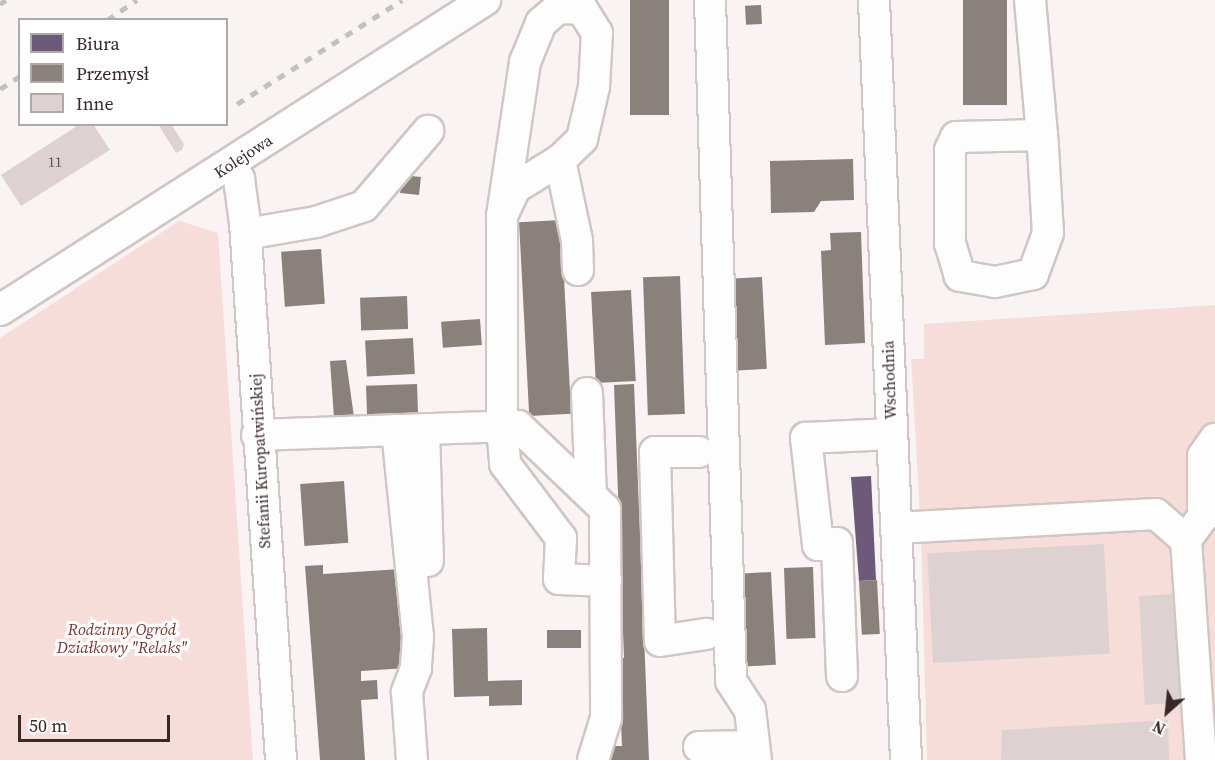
<!DOCTYPE html>
<html>
<head>
<meta charset="utf-8">
<style>
	body { margin:0 }
	#map { position:relative; width:1215px; height:760px; overflow:hidden; background:#f9f4f3; font-family:"Source Serif 4",serif }
	div>[style] { position:absolute }
	.green>* { inset:0; background:#f7ddd9 }
	.offices>* { inset:0; background:#6d597a }
	.industry>* { inset:0; background:#8a817c; transform-origin:0 0 }
	.building>* { inset:0; background:#ddd2d1; transform-origin:0 0 }
	.roads { filter:drop-shadow(2px 0 #d0c6c4) drop-shadow(-2px 0 #d0c6c4) drop-shadow(0 2px #d0c6c4) drop-shadow(0 -2px #d0c6c4) }
	.minor>* { height:30px; margin:-15px; padding:0 15px; transform-origin:15px; border-radius:15px; background:#fefdfd }
	.rail>* { height:4.5px; margin-top:-2.25px; transform-origin:0; background:repeating-linear-gradient(90deg,#c3c0c0 0 8px,transparent 0 16px) }
	span { translate:-50% -50%; white-space:nowrap; text-align:center; line-height:1.15; -webkit-text-stroke:6px #fff; paint-order:stroke }
	.number-label { font-size:14px; color:#615251 }
	.number-label span { -webkit-text-stroke-width:0 }
	.street-label { font-size:16px; color:#382826 }
	.park-label { font-size:16px; color:#7c332d; font-style:italic }
	.legend { position:absolute; left:18px; top:18px; width:210px; height:108px; box-sizing:border-box; background:#fff; border:2px solid #afa9a8; margin:0; padding:8px 10px; list-style:none; font-size:18px; color:#382826 }
	.legend li { display:flex; align-items:center; gap:12px; height:30px }
	.legend b { width:30px; border:2px solid #afa9a8 }
	.north { position:absolute; left:1137px; top:682px; width:60px; height:60px; -webkit-text-stroke:4px #fff; paint-order:stroke; rotate:207deg; font-size:16px; font-weight:700; line-height:24px; text-align:center; color:#382826 }
	.north::after { content:''; display:block; margin:auto; width:21px; height:27px; background:#382826; clip-path:polygon(50% 0,100% 100%,50% 72%,0 100%) }
	.scale { position:absolute; left:18px; top:715px; width:152px; height:27px; box-sizing:border-box; border:3px solid #382826; border-top:0; padding-left:8px; font-size:18px; line-height:21px; white-space:nowrap; color:#382826; -webkit-text-stroke:4px #fff; paint-order:stroke }
</style>
</head>
<body>
<div id="map">
	<div class="green">
		<i style="clip-path:polygon(179px 221px,218px 233px,253px 760px,0 760px,0 338px)"></i>
		<i style="clip-path:polygon(1215px 305px,1215px 760px,927px 760px,921px 534px,911px 359px,924px 359px,924px 324px)"></i>
	</div>
	<div class="offices">
		<i style="clip-path:polygon(871px 476px,876px 580px,859px 581px,851px 477px)"></i>
	</div>
	<div class="industry">
		<i style="left:630px;top:0;width:39px;height:115px"></i>
		<i style="left:963px;top:0;width:44px;height:105px"></i>
		<i style="left:761px;top:5px;width:19px;height:16px;rotate:87deg"></i>
		<i style="clip-path:polygon(853px 159px,854px 200px,821px 201px,814px 212px,771px 213px,770px 161px)"></i>
		<i style="left:402px;top:175px;width:19px;height:18px;rotate:6deg"></i>
		<i style="left:561px;top:220px;width:194px;height:42px;rotate:87deg"></i>
		<i style="clip-path:polygon(861px 232px,865px 343px,825px 345px,821px 251px,831px 250px,830px 233px)"></i>
		<i style="left:321px;top:249px;width:55px;height:40px;rotate:86deg"></i>
		<i style="left:680px;top:276px;width:138px;height:37px;rotate:88deg"></i>
		<i style="left:762px;top:277px;width:92px;height:34px;rotate:87deg"></i>
		<i style="left:631px;top:290px;width:91px;height:40px;rotate:87deg"></i>
		<i style="left:407px;top:296px;width:33px;height:47px;rotate:88deg"></i>
		<i style="left:480px;top:319px;width:26px;height:39px;rotate:86deg"></i>
		<i style="left:413px;top:338px;width:36px;height:48px;rotate:87deg"></i>
		<i style="clip-path:polygon(346px 360px,354px 417px,334px 418px,330px 361px)"></i>
		<i style="left:417px;top:384px;width:36px;height:51px;rotate:88deg"></i>
		<i style="clip-path:polygon(634px 384px,649px 760px,610px 760px,609px 746px,622px 746px,618px 658px,624px 658px,614px 385px)"></i>
		<i style="left:344px;top:481px;width:62px;height:44px;rotate:86deg"></i>
		<i style="clip-path:polygon(323px 565px,323px 574px,401px 569px,407px 668px,361px 671px,361px 681px,377px 680px,378px 699px,361px 700px,365px 760px,320px 760px,305px 566px)"></i>
		<i style="left:813px;top:567px;width:71px;height:29px;rotate:88deg"></i>
		<i style="left:771px;top:572px;width:93px;height:32px;rotate:87deg"></i>
		<i style="left:877px;top:580px;width:54px;height:18px;rotate:87deg"></i>
		<i style="clip-path:polygon(487px 628px,488px 681px,522px 680px,522px 705px,489px 706px,489px 696px,454px 697px,452px 629px)"></i>
		<i style="left:547px;top:630px;width:34px;height:18px"></i>
	</div>
	<div class="building">
		<i style="clip-path:polygon(80px 124px,93px 124px,110px 150px,21px 206px,1px 175px)"></i>
		<i style="clip-path:polygon(158px 124px,171px 124px,184px 144px,182px 150px,176px 153px)"></i>
		<i style="left:1104px;top:544px;width:110px;height:177px;rotate:87deg"></i>
		<i style="left:1175px;top:594px;width:109px;height:36px;rotate:87deg"></i>
		<i style="clip-path:polygon(1168px 720px,1169px 760px,1001px 760px,1002px 730px)"></i>
	</div>
	<div class="roads">
		<div class="minor">
			<i style="left:710px;top:0;width:681px;rotate:88.23deg"></i>
			<i style="left:731px;top:681px;width:35px;rotate:57deg"></i>
			<i style="left:750px;top:710px;width:50px;rotate:83.2deg"></i>
			<i style="left:874px;top:0;width:761px;rotate:87.59deg"></i>
			<i style="left:1030px;top:0;width:136px;rotate:84.9deg"></i>
			<i style="left:1042px;top:135px;width:12px;rotate:85deg"></i>
			<i style="left:1043px;top:147px;width:86px;rotate:86.7deg"></i>
			<i style="left:1048px;top:233px;width:44px;rotate:110.1deg"></i>
			<i style="left:1033px;top:274px;width:39px;rotate:168deg"></i>
			<i style="left:995px;top:282px;width:36px;rotate:-170deg"></i>
			<i style="left:960px;top:276px;width:34px;rotate:-107deg"></i>
			<i style="left:950px;top:244px;width:94px;rotate:-90deg"></i>
			<i style="left:950px;top:150px;width:14px;rotate:-65deg"></i>
			<i style="left:956px;top:137px;width:86px;rotate:-1.3deg"></i>
			<i style="left:560px;top:160px;width:83px;rotate:78.1deg"></i>
			<i style="left:577px;top:241px;width:29px;rotate:88deg"></i>
			<i style="left:230px;top:165px;width:17px;rotate:57deg"></i>
			<i style="left:239px;top:179px;width:44px;rotate:82.2deg"></i>
			<i style="left:245px;top:223px;width:538px;rotate:86.16deg"></i>
			<i style="left:502px;top:216px;width:156px;rotate:-81.5deg"></i>
			<i style="left:525px;top:62px;width:42px;rotate:-67.7deg"></i>
			<i style="left:541px;top:23px;width:23px;rotate:-41deg"></i>
			<i style="left:558px;top:8px;width:24px;rotate:2deg"></i>
			<i style="left:582px;top:9px;width:28px;rotate:58deg"></i>
			<i style="left:597px;top:33px;width:54px;rotate:93.2deg"></i>
			<i style="left:594px;top:87px;width:53px;rotate:103deg"></i>
			<i style="left:582px;top:139px;width:30px;rotate:136deg"></i>
			<i style="left:560px;top:160px;width:53px;rotate:148.1deg"></i>
			<i style="left:515px;top:188px;width:31px;rotate:115deg"></i>
			<i style="left:502px;top:216px;width:211px;rotate:90deg"></i>
			<i style="left:502px;top:427px;width:37px;rotate:85deg"></i>
			<i style="left:505px;top:464px;width:93px;rotate:52.9deg"></i>
			<i style="left:561px;top:538px;width:41px;rotate:92.8deg"></i>
			<i style="left:559px;top:579px;width:47px;rotate:2.4deg"></i>
			<i style="left:246px;top:234px;width:71px;rotate:-9.7deg"></i>
			<i style="left:316px;top:222px;width:51px;rotate:-18.4deg"></i>
			<i style="left:364px;top:206px;width:99px;rotate:-49.5deg"></i>
			<i style="left:0;top:310px;width:576px;rotate:-32.59deg"></i>
			<i style="left:587px;top:393px;width:102px;rotate:87.8deg"></i>
			<i style="left:424px;top:429px;width:132px;rotate:88.3deg"></i>
			<i style="left:397px;top:430px;width:208px;rotate:84.2deg"></i>
			<i style="left:418px;top:637px;width:31px;rotate:94deg"></i>
			<i style="left:416px;top:668px;width:26px;rotate:111deg"></i>
			<i style="left:407px;top:692px;width:68px;rotate:85.8deg"></i>
			<i style="left:257px;top:435px;width:261px;rotate:-2deg"></i>
			<i style="left:518px;top:426px;width:120px;rotate:43.7deg"></i>
			<i style="left:605px;top:509px;width:209px;rotate:89.7deg"></i>
			<i style="left:606px;top:718px;width:44px;rotate:107.2deg"></i>
			<i style="left:699px;top:452px;width:44px;rotate:180deg"></i>
			<i style="left:655px;top:452px;width:189px;rotate:88.5deg"></i>
			<i style="left:660px;top:641px;width:47px;rotate:-8.7deg"></i>
			<i style="left:896px;top:528px;width:260px;rotate:-3.1deg"></i>
			<i style="left:1156px;top:514px;width:40px;rotate:41deg"></i>
			<i style="left:842px;top:676px;width:133px;rotate:-92.2deg"></i>
			<i style="left:837px;top:543px;width:19px;rotate:174deg"></i>
			<i style="left:818px;top:545px;width:108px;rotate:-96.4deg"></i>
			<i style="left:806px;top:438px;width:86px;rotate:-2.7deg"></i>
			<i style="left:699px;top:747px;width:55px;rotate:-1deg"></i>
			<i style="left:1201px;top:760px;width:221px;rotate:-93.9deg"></i>
			<i style="left:1186px;top:540px;width:29px;rotate:-54deg"></i>
			<i style="left:1203px;top:517px;width:61px;rotate:-90deg"></i>
			<i style="left:1203px;top:456px;width:21px;rotate:-55deg"></i>
		</div>
	</div>
	<div class="rail">
		<i style="left:0;top:4px;width:7px;rotate:-34deg"></i>
		<i style="left:107px;top:20px;width:36px;rotate:-34deg"></i>
		<i style="left:0;top:89px;width:24px;rotate:-33deg"></i>
		<i style="left:237px;top:104px;width:195px;rotate:-32.2deg"></i>
	</div>
	<div class="number-label">
		<span style="left:55px;top:162px">11</span>
	</div>
	<div class="street-label">
		<span style="left:243px;top:156px;rotate:-33deg">Kolejowa</span>
		<span style="left:889px;top:380px;rotate:-92deg">Wschodnia</span>
		<span style="left:260px;top:461px;rotate:-93deg">Stefanii Kuropatwińskiej</span>
	</div>
	<div class="park-label">
		<span style="left:122px;top:638px">Rodzinny Ogród<br>Działkowy "Relaks"</span>
	</div>
	<ul class="legend">
	<li><b style="height:16px;background:#6d597a"></b>Biura</li>
	<li><b style="height:16px;background:#8a817c"></b>Przemysł</li>
	<li><b style="height:16px;background:#ddd2d1"></b>Inne</li>
	</ul>
	<div class="north">N</div>
	<div class="scale">50 m</div>
</div>
</body>
</html>
